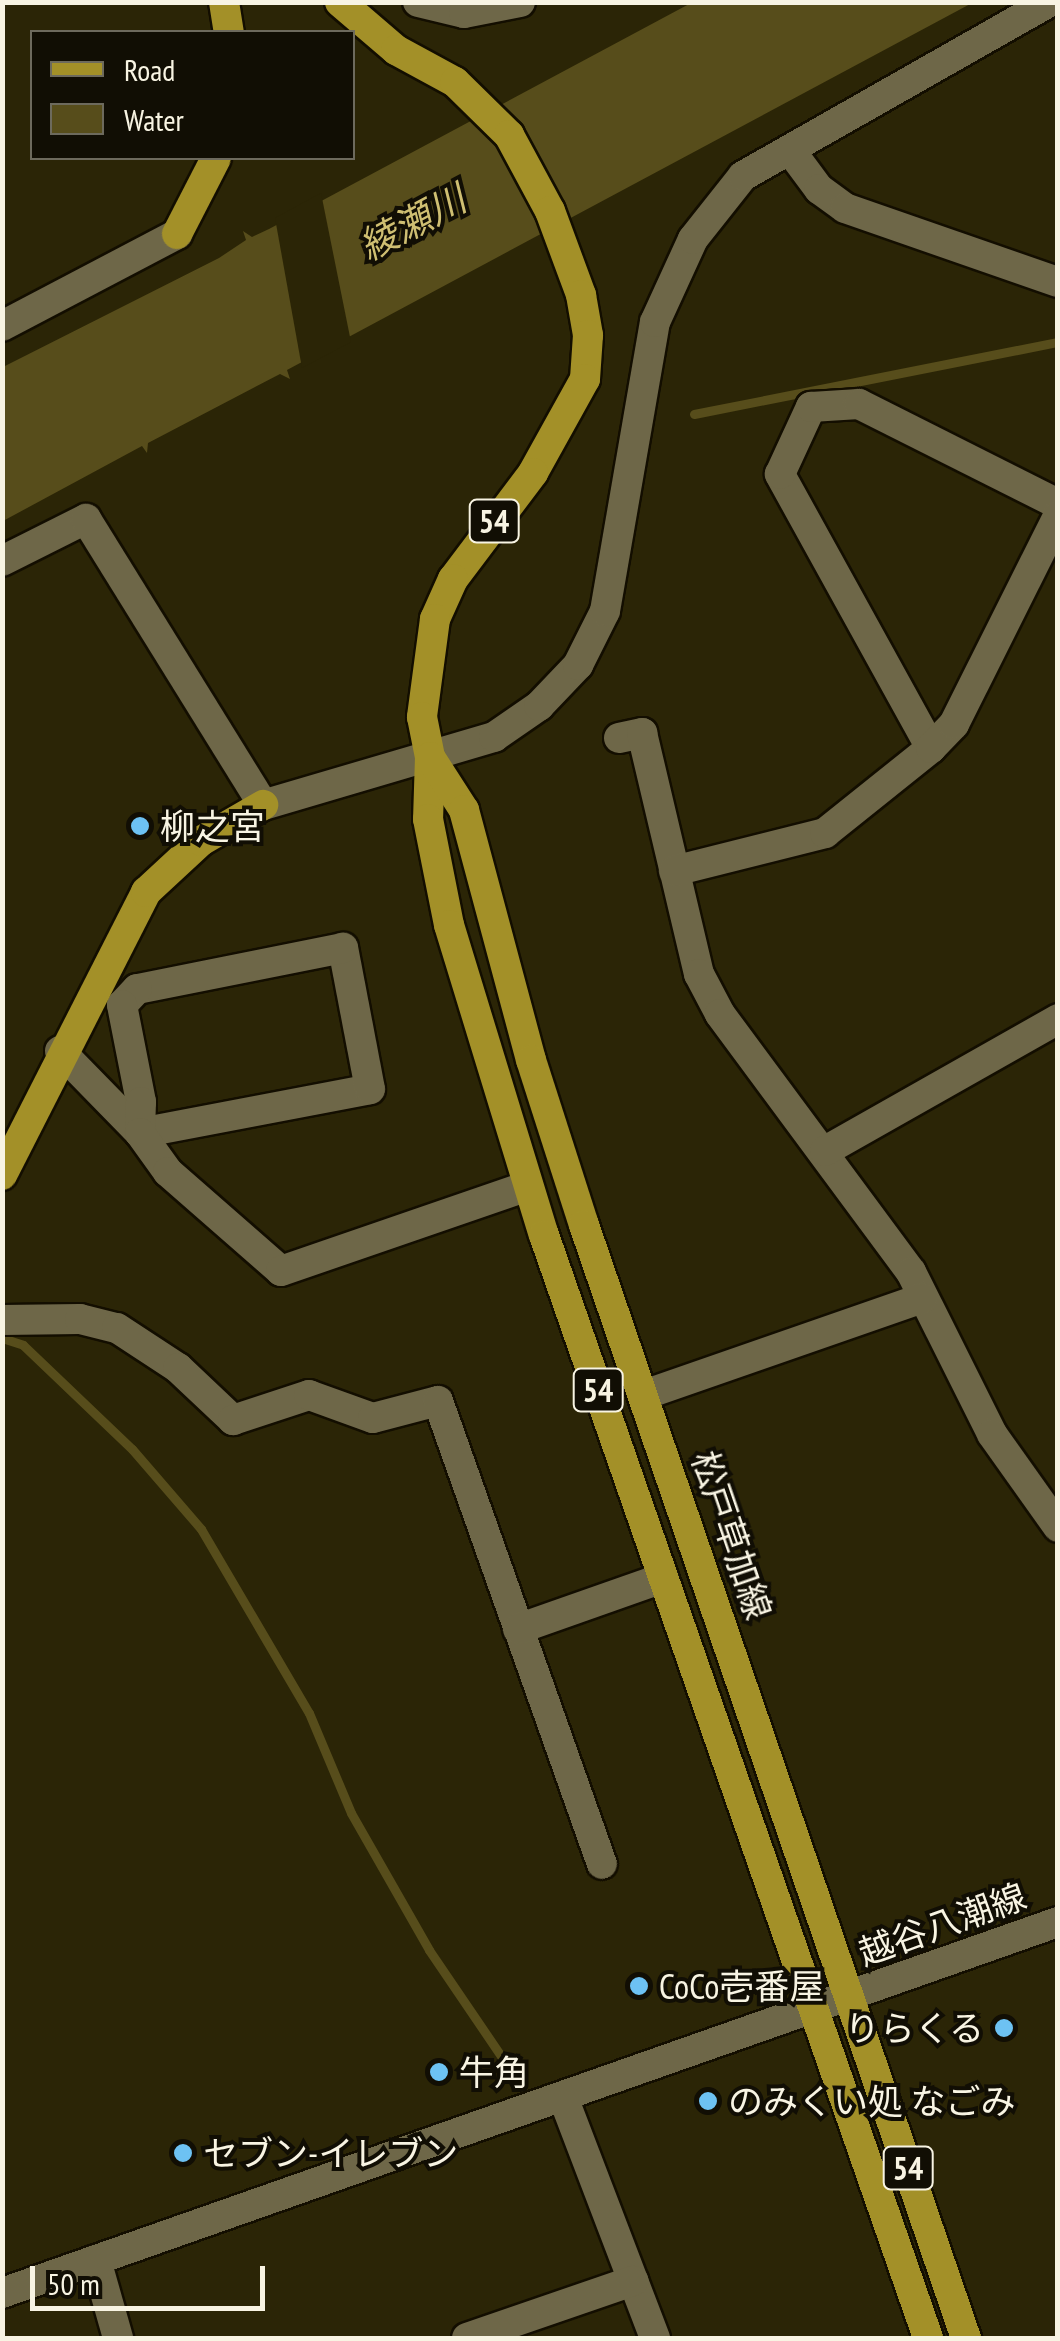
<!DOCTYPE html>
<html>
<head>
<meta charset="utf-8">
<style>
	body { margin:0 }
	#map { position:relative; width:1060px; height:2341px; overflow:hidden; background:#2b2506; font-family:"PT Sans Narrow","Noto Sans JP",sans-serif }
	div>[style] { position:absolute }
	.water>* { inset:0; background:#574d1b }
	.pier>* { inset:0; background:#2b2506 }
	.stream>* { height:9px; margin:-4.5px; padding:0 4.5px; transform-origin:4.5px; border-radius:4.5px; background:#574d1b }
	.roads { filter:drop-shadow(2px 0 #130e00) drop-shadow(-2px 0 #130e00) drop-shadow(0 2px #130e00) drop-shadow(0 -2px #130e00) }
	.street>* { height:30px; margin:-15px; padding:0 15px; transform-origin:15px; border-radius:15px; background:#6e6748 }
	.secondary>* { height:30px; margin:-15px; padding:0 15px; transform-origin:15px; border-radius:15px; background:#6e6748 }
	.primary>* { height:30px; margin:-15px; padding:0 15px; transform-origin:15px; border-radius:15px; background:#a39028 }
	.dots>* { width:28px; height:28px; translate:-50% -50%; box-sizing:border-box; border:5px solid #110e04; border-radius:50% }
	span { translate:-50% -50%; white-space:nowrap; text-align:center; line-height:1.15; -webkit-text-stroke:8px #110e04; paint-order:stroke }
	.shield-label span { padding:2px 8px; background:#110e04; border:2px solid; border-radius:8px; -webkit-text-stroke-width:0 }
	.shield-label { font-size:32px; color:#f8f4e3; font-weight:700 }
	.poi-label { font-size:35px; color:#f8f4e3 }
	.left { translate:0 -50%; text-align:left }
	.right { translate:-100% -50%; text-align:right }
	.street-label { font-size:35px; color:#f8f4e3 }
	.water-label { font-size:38px; color:#cfbf72; font-style:italic }
	.frame { position:absolute; inset:0; border:5px solid #f8f4e3; pointer-events:none }
	.legend { position:absolute; left:30px; top:30px; width:325px; height:130px; box-sizing:border-box; background:#110e04; border:2px solid #6d6a5d; margin:0; padding:12px 18px; list-style:none; font-size:30px; color:#f8f4e3 }
	.legend li { display:flex; align-items:center; gap:20px; height:50px }
	.legend b { width:50px; border:2px solid #6d6a5d }
	.scale { position:absolute; left:30px; top:2266px; width:235px; height:45px; box-sizing:border-box; border:5px solid #f8f4e3; border-top:0; padding-left:12px; font-size:30px; line-height:35px; white-space:nowrap; color:#f8f4e3; -webkit-text-stroke:8px #110e04; paint-order:stroke }
</style>
</head>
<body>
<div id="map">
	<div class="water">
		<i style="clip-path:polygon(691px 3px,972px 3px,287px 370px,290px 379px,280px 374px,148px 443px,147px 453px,142px 446px,3px 521px,3px 367px,219px 258px,246px 240px,243px 231px,252px 237px,269px 229px)"></i>
	</div>
	<div class="pier">
		<i style="clip-path:polygon(321px 193px,351px 342px,302px 368px,275px 218px)"></i>
	</div>
	<div class="stream">
		<i style="left:694px;top:414px;width:371px;rotate:-11.2deg"></i>
		<i style="left:2px;top:1338px;width:22px;rotate:18deg"></i>
		<i style="left:23px;top:1345px;width:151px;rotate:43.7deg"></i>
		<i style="left:132px;top:1449px;width:106px;rotate:49.2deg"></i>
		<i style="left:201px;top:1529px;width:213px;rotate:59.6deg"></i>
		<i style="left:309px;top:1713px;width:108px;rotate:67.2deg"></i>
		<i style="left:351px;top:1813px;width:158px;rotate:60.3deg"></i>
		<i style="left:429px;top:1950px;width:144px;rotate:55.8deg"></i>
	</div>
	<div class="roads">
		<div class="street">
			<i style="left:790px;top:150px;width:49px;rotate:53.4deg"></i>
			<i style="left:819px;top:189px;width:32px;rotate:36deg"></i>
			<i style="left:845px;top:208px;width:225px;rotate:19.2deg"></i>
			<i style="left:2px;top:561px;width:94px;rotate:-26.6deg"></i>
			<i style="left:86px;top:519px;width:336px;rotate:58.2deg"></i>
			<i style="left:619px;top:738px;width:24px;rotate:-12deg"></i>
			<i style="left:642px;top:733px;width:248px;rotate:76.7deg"></i>
			<i style="left:699px;top:974px;width:45px;rotate:62.3deg"></i>
			<i style="left:720px;top:1014px;width:321px;rotate:53.5deg"></i>
			<i style="left:911px;top:1272px;width:181px;rotate:63.4deg"></i>
			<i style="left:992px;top:1434px;width:114px;rotate:54.6deg"></i>
			<i style="left:931px;top:748px;width:313px;rotate:-118.9deg"></i>
			<i style="left:780px;top:474px;width:74px;rotate:-65.2deg"></i>
			<i style="left:811px;top:407px;width:48px;rotate:-3.6deg"></i>
			<i style="left:859px;top:404px;width:223px;rotate:26.7deg"></i>
			<i style="left:674px;top:871px;width:156px;rotate:-14.1deg"></i>
			<i style="left:825px;top:833px;width:136px;rotate:-38.7deg"></i>
			<i style="left:931px;top:748px;width:33px;rotate:-46deg"></i>
			<i style="left:954px;top:724px;width:233px;rotate:-63.4deg"></i>
			<i style="left:60px;top:1051px;width:115px;rotate:45.7deg"></i>
			<i style="left:140px;top:1133px;width:234px;rotate:-10.8deg"></i>
			<i style="left:370px;top:1089px;width:144px;rotate:-100.8deg"></i>
			<i style="left:343px;top:948px;width:210px;rotate:168.7deg"></i>
			<i style="left:137px;top:989px;width:22px;rotate:133deg"></i>
			<i style="left:122px;top:1005px;width:99px;rotate:78.9deg"></i>
			<i style="left:141px;top:1102px;width:31px;rotate:92deg"></i>
			<i style="left:140px;top:1133px;width:48px;rotate:54.3deg"></i>
			<i style="left:168px;top:1172px;width:150px;rotate:41.2deg"></i>
			<i style="left:281px;top:1271px;width:261px;rotate:-19deg"></i>
			<i style="left:825px;top:1151px;width:268px;rotate:-29.5deg"></i>
			<i style="left:2px;top:1320px;width:78px;rotate:-0.7deg"></i>
			<i style="left:80px;top:1319px;width:38px;rotate:14deg"></i>
			<i style="left:117px;top:1328px;width:73px;rotate:33.3deg"></i>
			<i style="left:178px;top:1368px;width:76px;rotate:43.4deg"></i>
			<i style="left:233px;top:1420px;width:80px;rotate:-18.2deg"></i>
			<i style="left:309px;top:1395px;width:68px;rotate:19.8deg"></i>
			<i style="left:373px;top:1418px;width:67px;rotate:-14.7deg"></i>
			<i style="left:438px;top:1401px;width:491px;rotate:70.5deg"></i>
			<i style="left:644px;top:1395px;width:295px;rotate:-19.2deg"></i>
			<i style="left:518px;top:1629px;width:154px;rotate:-19.4deg"></i>
			<i style="left:563px;top:2097px;width:258px;rotate:69.1deg"></i>
			<i style="left:96px;top:2260px;width:81px;rotate:74.2deg"></i>
			<i style="left:467px;top:2338px;width:176px;rotate:-19deg"></i>
		</div>
		<div class="secondary">
			<i style="left:418px;top:2px;width:47px;rotate:13.4deg"></i>
			<i style="left:464px;top:13px;width:57px;rotate:-11.1deg"></i>
			<i style="left:2px;top:326px;width:198px;rotate:-27.7deg"></i>
			<i style="left:263px;top:805px;width:241px;rotate:-16.4deg"></i>
			<i style="left:494px;top:737px;width:55px;rotate:-34.6deg"></i>
			<i style="left:539px;top:706px;width:57px;rotate:-46.4deg"></i>
			<i style="left:578px;top:665px;width:60px;rotate:-63.4deg"></i>
			<i style="left:605px;top:611px;width:293px;rotate:-80.2deg"></i>
			<i style="left:655px;top:322px;width:91px;rotate:-65.4deg"></i>
			<i style="left:693px;top:239px;width:80px;rotate:-51.6deg"></i>
			<i style="left:743px;top:176px;width:352px;rotate:-29.6deg"></i>
			<i style="left:2px;top:2293px;width:1119px;rotate:-19.36deg"></i>
		</div>
		<div class="primary">
			<i style="left:224px;top:2px;width:30px;rotate:81deg"></i>
			<i style="left:340px;top:2px;width:74px;rotate:40.6deg"></i>
			<i style="left:396px;top:50px;width:67px;rotate:28.5deg"></i>
			<i style="left:455px;top:82px;width:76px;rotate:44.5deg"></i>
			<i style="left:509px;top:135px;width:86px;rotate:61.7deg"></i>
			<i style="left:550px;top:211px;width:90px;rotate:69.7deg"></i>
			<i style="left:581px;top:295px;width:41px;rotate:80.1deg"></i>
			<i style="left:588px;top:335px;width:44px;rotate:93.9deg"></i>
			<i style="left:585px;top:379px;width:107px;rotate:119deg"></i>
			<i style="left:533px;top:473px;width:133px;rotate:127deg"></i>
			<i style="left:453px;top:579px;width:44px;rotate:114.2deg"></i>
			<i style="left:435px;top:619px;width:99px;rotate:97.6deg"></i>
			<i style="left:422px;top:717px;width:41px;rotate:78.7deg"></i>
			<i style="left:430px;top:757px;width:62px;rotate:91.8deg"></i>
			<i style="left:428px;top:819px;width:108px;rotate:78.8deg"></i>
			<i style="left:449px;top:925px;width:324px;rotate:73deg"></i>
			<i style="left:544px;top:1235px;width:1168px;rotate:70.8deg"></i>
			<i style="left:177px;top:234px;width:85px;rotate:-62.8deg"></i>
			<i style="left:430px;top:757px;width:63px;rotate:57.3deg"></i>
			<i style="left:464px;top:810px;width:259px;rotate:75deg"></i>
			<i style="left:531px;top:1060px;width:173px;rotate:72.2deg"></i>
			<i style="left:584px;top:1225px;width:1177px;rotate:71.06deg"></i>
			<i style="left:2px;top:1175px;width:318px;rotate:-63deg"></i>
			<i style="left:146px;top:892px;width:75px;rotate:-42.8deg"></i>
			<i style="left:201px;top:841px;width:72px;rotate:-30.1deg"></i>
		</div>
	</div>
	<div class="dots">
		<i style="left:140px;top:826px;background:#6dc2f3"></i>
		<i style="left:639px;top:1986px;background:#6dc2f3"></i>
		<i style="left:1004px;top:2028px;background:#6dc2f3"></i>
		<i style="left:439px;top:2072px;background:#6dc2f3"></i>
		<i style="left:708px;top:2101px;background:#6dc2f3"></i>
		<i style="left:183px;top:2153px;background:#6dc2f3"></i>
	</div>
	<div class="shield-label">
		<span style="left:494px;top:521px">54</span>
		<span style="left:598px;top:1390px">54</span>
		<span style="left:908px;top:2168px">54</span>
	</div>
	<div class="poi-label">
		<span class="left" style="left:160px;top:826px">柳之宮</span>
		<span class="left" style="left:659px;top:1986px">CoCo壱番屋</span>
		<span class="right" style="left:984px;top:2028px">りらくる</span>
		<span class="left" style="left:459px;top:2072px">牛角</span>
		<span class="left" style="left:728px;top:2101px">のみくい処 なごみ</span>
		<span class="left" style="left:203px;top:2153px">セブン-イレブン</span>
	</div>
	<div class="street-label">
		<span style="left:732px;top:1535px;rotate:71deg">松戸草加線</span>
		<span style="left:942px;top:1924px;rotate:-20deg">越谷八潮線</span>
	</div>
	<div class="water-label">
		<span style="left:412px;top:222px;rotate:-28deg">綾瀬川</span>
	</div>
	<div class="frame"></div>
	<ul class="legend">
	<li><b style="height:12px;background:#a39028"></b>Road</li>
	<li><b style="height:28px;background:#574d1b"></b>Water</li>
	</ul>
	<div class="scale">50 m</div>
</div>
</body>
</html>
